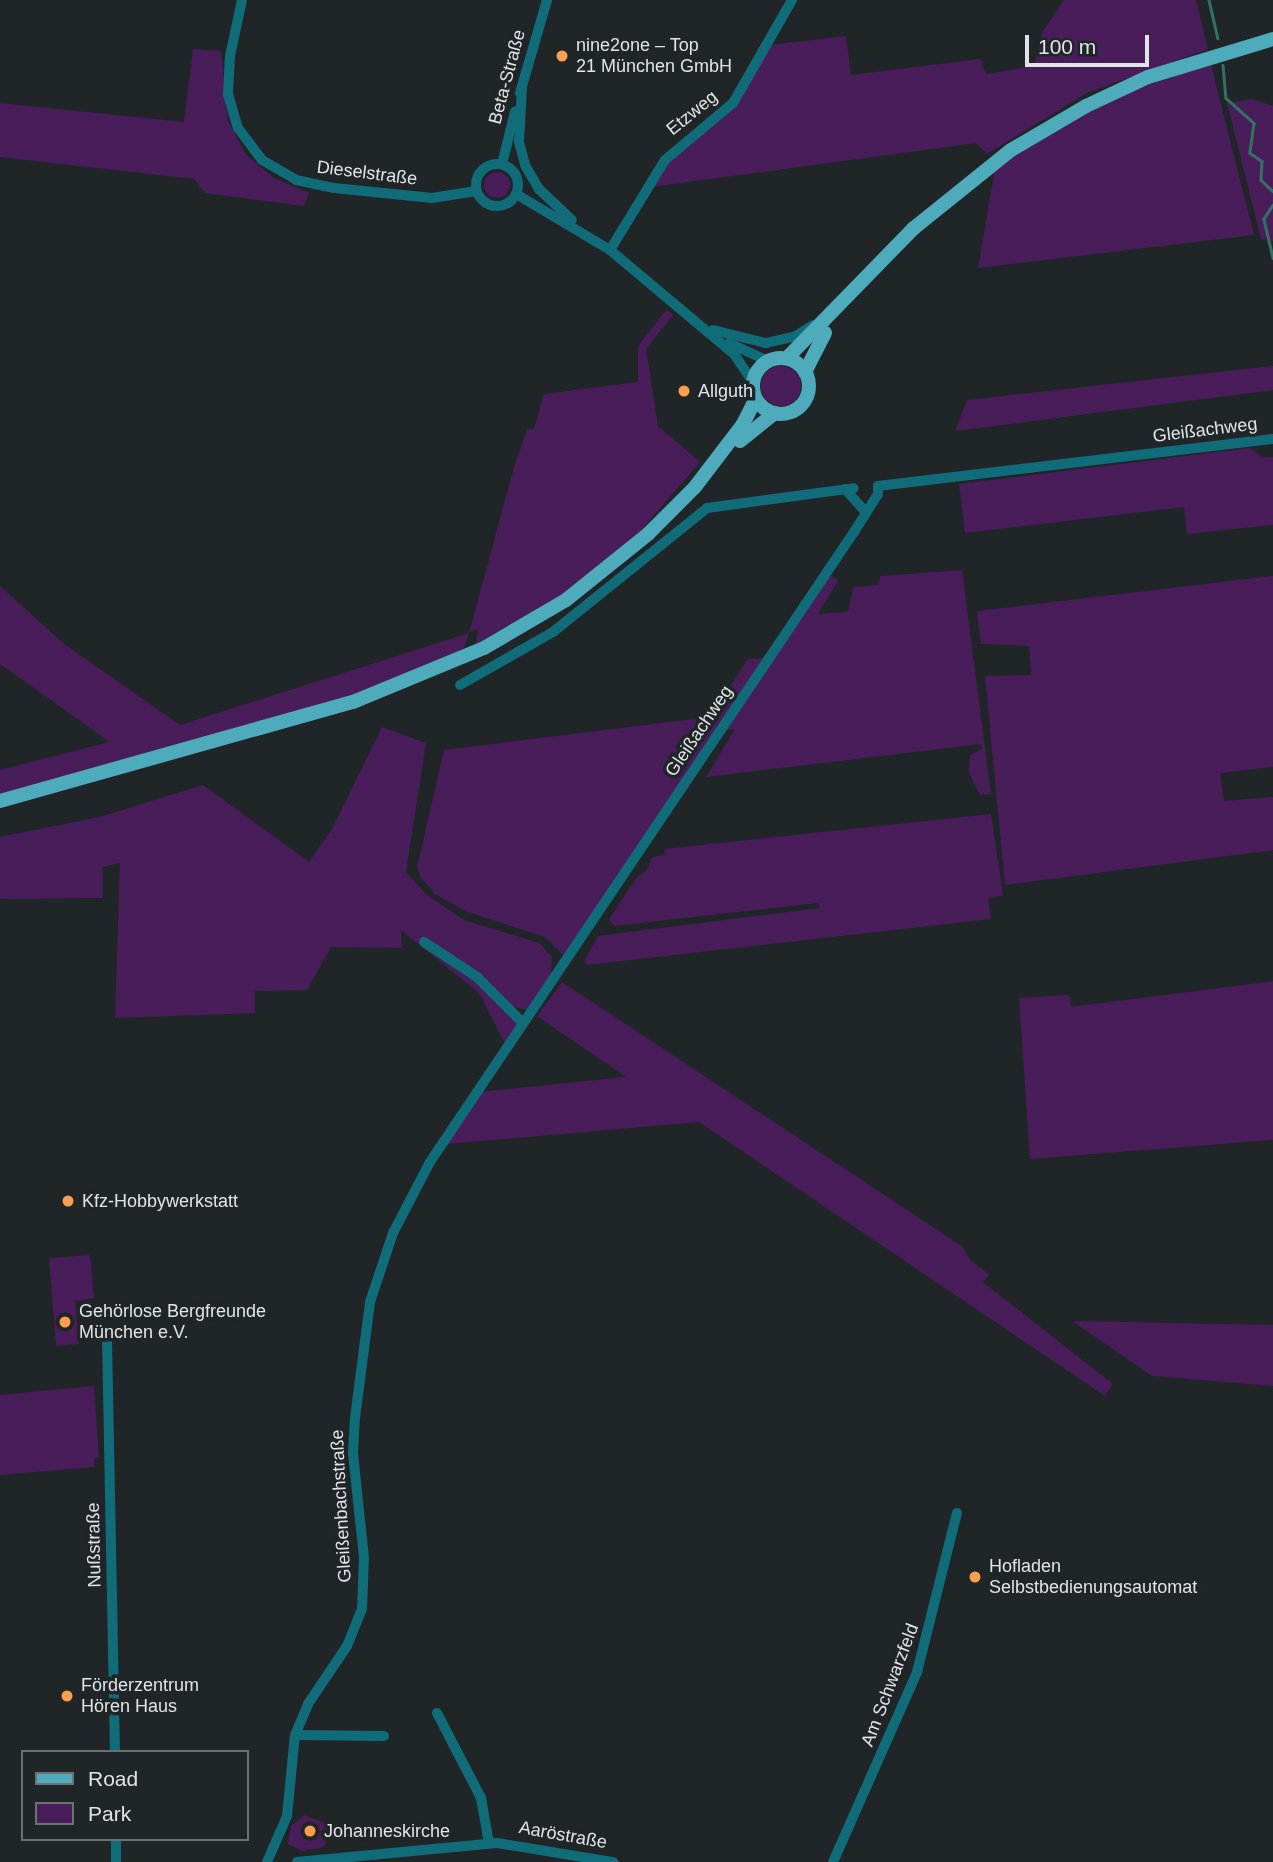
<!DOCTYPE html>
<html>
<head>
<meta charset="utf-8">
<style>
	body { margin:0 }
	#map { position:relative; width:1273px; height:1862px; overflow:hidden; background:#202528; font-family:Arial,sans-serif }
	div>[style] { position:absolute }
	.green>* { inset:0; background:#491d5a }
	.round { border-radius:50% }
	.stream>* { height:2.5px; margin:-1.25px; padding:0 1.25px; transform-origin:1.25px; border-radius:1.25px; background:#307263 }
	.minor>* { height:10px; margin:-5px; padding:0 5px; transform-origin:5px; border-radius:5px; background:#116c7a }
	.minor>.ring { margin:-5px; padding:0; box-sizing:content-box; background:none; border:10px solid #116c7a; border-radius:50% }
	.major>* { height:14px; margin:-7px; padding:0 7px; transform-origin:7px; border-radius:7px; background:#4eabbc }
	.major>.ring { margin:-7px; padding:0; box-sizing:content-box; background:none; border:14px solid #4eabbc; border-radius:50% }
	.dots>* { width:19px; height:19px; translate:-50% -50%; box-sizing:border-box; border:4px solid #202528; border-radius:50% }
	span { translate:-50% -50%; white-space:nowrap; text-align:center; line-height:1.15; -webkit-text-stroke:7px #202528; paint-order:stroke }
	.poi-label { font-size:18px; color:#e1e4e7 }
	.left { translate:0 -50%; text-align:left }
	.street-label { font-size:18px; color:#e1e4e7 }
	.legend { position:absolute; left:21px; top:1750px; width:228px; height:91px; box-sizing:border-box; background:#202528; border:2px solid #6d7174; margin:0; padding:9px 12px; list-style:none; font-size:21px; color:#e1e4e7 }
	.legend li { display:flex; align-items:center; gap:14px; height:35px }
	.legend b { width:35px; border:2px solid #6d7174 }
	.scale { position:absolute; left:1025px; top:35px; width:124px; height:32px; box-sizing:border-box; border:4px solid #e1e4e7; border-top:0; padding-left:9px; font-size:21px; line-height:24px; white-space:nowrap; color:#e1e4e7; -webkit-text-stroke:5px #202528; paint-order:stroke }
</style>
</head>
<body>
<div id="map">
	<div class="green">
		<i style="clip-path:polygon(1064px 0,1196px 0,1208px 49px,1087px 93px,987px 154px,976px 143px,651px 187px,675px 154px,721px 116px,770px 45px,846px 36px,851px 75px,980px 59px,986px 74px,1034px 66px,1043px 31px)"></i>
		<i style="clip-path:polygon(193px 49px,221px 51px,228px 121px,246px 155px,274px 178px,309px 193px,304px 206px,205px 193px,194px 179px,0 157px,0 103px,184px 122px)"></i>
		<i style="clip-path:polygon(1210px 61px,1254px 235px,978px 268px,995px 169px,1054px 130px,1117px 97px)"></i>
		<i style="clip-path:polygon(1252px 99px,1273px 106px,1273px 241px,1261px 239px,1227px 103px)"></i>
		<i class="round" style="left:484px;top:172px;width:26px;height:26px"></i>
		<i style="clip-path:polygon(666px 310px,673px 315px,646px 349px,658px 426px,700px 462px,636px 536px,572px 589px,476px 644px,478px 628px,469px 633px,464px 648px,450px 656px,351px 696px,0 796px,0 770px,110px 742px,0 664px,0 586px,64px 644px,180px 725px,469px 633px,514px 467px,527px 430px,534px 429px,544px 394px,638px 382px,638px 346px)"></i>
		<i style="clip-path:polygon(1273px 366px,1273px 390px,955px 431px,967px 400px)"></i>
		<i class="round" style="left:761px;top:366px;width:40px;height:40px"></i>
		<i style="clip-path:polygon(1250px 448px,1262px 457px,1273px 457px,1273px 525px,1187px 534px,1184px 507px,965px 533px,959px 484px)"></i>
		<i style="clip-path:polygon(962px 570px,991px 794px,980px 795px,969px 773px,970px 755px,982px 749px,981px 744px,706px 777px,735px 729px,724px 730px,829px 574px,838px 581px,818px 614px,848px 612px,853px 587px,879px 585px,880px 576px)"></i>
		<i style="clip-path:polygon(1273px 576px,1273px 767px,1220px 773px,1224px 801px,1273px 797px,1273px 850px,1005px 885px,985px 676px,1031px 675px,1029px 646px,981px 644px,977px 611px)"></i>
		<i style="clip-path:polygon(764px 658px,564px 956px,545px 937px,465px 911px,435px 894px,421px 878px,417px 868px,444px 750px,710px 717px,748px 659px)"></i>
		<i style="clip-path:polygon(382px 727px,426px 743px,406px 872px,427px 895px,464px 920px,539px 943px,552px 957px,551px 979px,527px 1010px,515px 1007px,511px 1013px,518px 1023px,505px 1043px,479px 993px,401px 930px,402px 948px,331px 947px,307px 990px,255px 991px,255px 1013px,115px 1018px,120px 863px,103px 867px,103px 898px,0 899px,0 837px,100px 817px,203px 785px,309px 862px,333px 827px)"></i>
		<i style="clip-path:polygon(991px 814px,1003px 895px,988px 899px,991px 919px,587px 965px,585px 959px,598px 936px,820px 908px,818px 903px,614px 926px,609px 919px,637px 877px,647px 870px,652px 857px,665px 855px,664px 849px)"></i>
		<i style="clip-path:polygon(1273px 981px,1273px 1140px,1030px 1159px,1019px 998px,1069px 995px,1071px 1007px)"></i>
		<i style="clip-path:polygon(562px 982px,963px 1247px,970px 1260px,989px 1274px,983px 1282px,1113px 1384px,1105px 1396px,699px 1122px,447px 1144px,480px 1092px,626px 1077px,537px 1016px)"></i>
		<i style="clip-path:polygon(90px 1255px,94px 1298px,75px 1301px,79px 1344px,56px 1346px,49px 1258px)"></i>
		<i style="clip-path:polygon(1072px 1321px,1273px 1325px,1273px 1386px,1152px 1376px)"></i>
		<i style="clip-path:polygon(94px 1386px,99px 1457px,94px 1458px,94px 1467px,0 1475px,0 1395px)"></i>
		<i style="clip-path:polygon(304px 1815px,328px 1824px,331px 1830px,324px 1847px,302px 1851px,288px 1844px,291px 1826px)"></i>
	</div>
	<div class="stream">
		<i style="left:1209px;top:0;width:39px;rotate:77deg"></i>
		<i style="left:1223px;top:65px;width:33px;rotate:85deg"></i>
		<i style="left:1226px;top:98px;width:38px;rotate:42deg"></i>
		<i style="left:1254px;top:123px;width:30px;rotate:98deg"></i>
		<i style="left:1250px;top:153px;width:14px;rotate:34deg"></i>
		<i style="left:1262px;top:161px;width:19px;rotate:93deg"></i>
		<i style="left:1261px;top:180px;width:16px;rotate:43deg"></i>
		<i style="left:1273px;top:205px;width:17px;rotate:123deg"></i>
		<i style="left:1264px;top:219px;width:40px;rotate:77deg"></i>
	</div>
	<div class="minor">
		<i style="left:242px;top:0;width:57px;rotate:102.1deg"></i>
		<i style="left:230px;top:56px;width:38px;rotate:93deg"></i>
		<i style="left:228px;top:94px;width:35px;rotate:74deg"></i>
		<i style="left:238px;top:128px;width:40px;rotate:53deg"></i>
		<i style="left:262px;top:160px;width:39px;rotate:30deg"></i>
		<i style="left:296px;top:180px;width:39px;rotate:12deg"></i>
		<i style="left:334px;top:188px;width:99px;rotate:5.8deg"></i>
		<i style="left:432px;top:198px;width:45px;rotate:-9deg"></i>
		<i style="left:522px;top:88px;width:54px;rotate:93.2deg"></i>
		<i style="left:519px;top:142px;width:24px;rotate:75deg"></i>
		<i style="left:525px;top:165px;width:28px;rotate:60deg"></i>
		<i style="left:539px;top:189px;width:45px;rotate:43.2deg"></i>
		<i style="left:520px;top:93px;width:97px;rotate:-73.8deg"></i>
		<i class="ring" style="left:476px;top:164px;width:32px;height:32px"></i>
		<i style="left:502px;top:164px;width:54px;rotate:-76deg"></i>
		<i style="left:516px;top:194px;width:109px;rotate:30.8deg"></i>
		<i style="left:610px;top:250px;width:162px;rotate:40deg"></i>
		<i style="left:734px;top:354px;width:34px;rotate:56deg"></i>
		<i style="left:610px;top:250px;width:105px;rotate:-58.6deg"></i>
		<i style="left:665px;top:160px;width:89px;rotate:-40deg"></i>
		<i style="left:733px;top:103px;width:119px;rotate:-60.2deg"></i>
		<i style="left:713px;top:330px;width:55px;rotate:13.8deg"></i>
		<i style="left:766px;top:343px;width:31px;rotate:-13deg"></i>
		<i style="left:796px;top:336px;width:20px;rotate:-33deg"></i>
		<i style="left:729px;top:343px;width:43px;rotate:24.8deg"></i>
		<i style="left:845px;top:489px;width:30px;rotate:48deg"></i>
		<i style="left:460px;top:685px;width:107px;rotate:-29.7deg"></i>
		<i style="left:553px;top:632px;width:198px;rotate:-38.8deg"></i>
		<i style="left:707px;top:508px;width:148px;rotate:-7.7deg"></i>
		<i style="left:424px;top:942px;width:64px;rotate:33.4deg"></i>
		<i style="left:477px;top:977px;width:65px;rotate:45deg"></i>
		<i style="left:107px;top:1338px;width:414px;rotate:88.9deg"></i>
		<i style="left:437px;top:1713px;width:96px;rotate:62.6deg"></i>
		<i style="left:481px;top:1798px;width:46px;rotate:79.9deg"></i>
		<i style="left:295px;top:1735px;width:89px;rotate:0.6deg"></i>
		<i style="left:116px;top:1839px;width:23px;rotate:90deg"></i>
		<i style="left:267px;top:1862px;width:50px;rotate:-66.5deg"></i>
		<i style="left:287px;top:1816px;width:81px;rotate:-84.4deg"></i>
		<i style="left:295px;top:1735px;width:34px;rotate:-67deg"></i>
		<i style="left:308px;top:1704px;width:70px;rotate:-56.1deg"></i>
		<i style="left:347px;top:1646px;width:40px;rotate:-68deg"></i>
		<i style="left:362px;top:1609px;width:51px;rotate:-87.8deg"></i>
		<i style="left:364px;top:1558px;width:105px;rotate:-96deg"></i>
		<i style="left:353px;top:1454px;width:36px;rotate:-87deg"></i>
		<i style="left:355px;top:1418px;width:117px;rotate:-82.6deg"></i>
		<i style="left:370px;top:1302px;width:73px;rotate:-71.6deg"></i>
		<i style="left:393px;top:1233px;width:80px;rotate:-62.5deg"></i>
		<i style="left:430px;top:1162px;width:759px;rotate:-56.06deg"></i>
		<i style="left:854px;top:532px;width:45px;rotate:-57.7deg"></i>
		<i style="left:878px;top:494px;width:8px;rotate:-90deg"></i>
		<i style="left:878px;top:486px;width:398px;rotate:-6.8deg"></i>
		<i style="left:297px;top:1862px;width:201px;rotate:-5.4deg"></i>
		<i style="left:497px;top:1843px;width:118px;rotate:9.3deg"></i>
		<i style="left:833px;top:1862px;width:208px;rotate:-66.1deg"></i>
		<i style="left:917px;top:1672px;width:164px;rotate:-75.9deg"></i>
	</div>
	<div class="major">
		<i style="left:787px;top:358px;width:182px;rotate:-45.7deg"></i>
		<i style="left:914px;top:228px;width:124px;rotate:-38.8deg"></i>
		<i style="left:1011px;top:150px;width:87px;rotate:-30.4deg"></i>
		<i style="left:1086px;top:106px;width:68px;rotate:-25.1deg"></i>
		<i style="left:1148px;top:77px;width:131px;rotate:-16.9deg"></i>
		<i class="ring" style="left:753px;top:358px;width:42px;height:42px"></i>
		<i style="left:805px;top:372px;width:44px;rotate:-62.9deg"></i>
		<i style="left:740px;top:441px;width:45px;rotate:-38.7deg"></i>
		<i style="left:0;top:801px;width:367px;rotate:-15.7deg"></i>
		<i style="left:353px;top:702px;width:142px;rotate:-22.4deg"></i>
		<i style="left:484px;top:648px;width:95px;rotate:-30.3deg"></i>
		<i style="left:566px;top:600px;width:105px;rotate:-38.8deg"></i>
		<i style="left:648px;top:534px;width:66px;rotate:-45deg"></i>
		<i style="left:695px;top:487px;width:79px;rotate:-52.7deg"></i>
		<i style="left:743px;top:424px;width:28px;rotate:-63deg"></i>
	</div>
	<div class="dots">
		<i style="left:562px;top:56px;background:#fb9e50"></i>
		<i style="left:684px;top:391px;background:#fb9e50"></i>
		<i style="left:68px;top:1201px;background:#fb9e50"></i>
		<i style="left:65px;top:1322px;background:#fb9e50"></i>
		<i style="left:975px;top:1577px;background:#fb9e50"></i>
		<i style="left:67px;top:1696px;background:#fb9e50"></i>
		<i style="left:310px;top:1831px;background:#fb9e50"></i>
	</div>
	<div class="poi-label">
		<span class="left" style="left:576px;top:56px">nine2one – Top<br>21 München GmbH</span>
		<span class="left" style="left:698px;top:391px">Allguth</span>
		<span class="left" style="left:82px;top:1201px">Kfz-Hobbywerkstatt</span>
		<span class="left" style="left:79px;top:1322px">Gehörlose Bergfreunde<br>München e.V.</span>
		<span class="left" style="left:989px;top:1577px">Hofladen<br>Selbstbedienungsautomat</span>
		<span class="left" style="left:81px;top:1696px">Förderzentrum<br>Hören Haus</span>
		<span class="left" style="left:324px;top:1831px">Johanneskirche</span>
	</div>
	<div class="street-label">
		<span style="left:507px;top:77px;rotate:-75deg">Beta-Straße</span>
		<span style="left:692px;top:113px;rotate:-39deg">Etzweg</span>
		<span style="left:367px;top:173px;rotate:7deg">Dieselstraße</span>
		<span style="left:1205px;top:430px;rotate:-7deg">Gleißachweg</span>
		<span style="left:699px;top:731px;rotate:-56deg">Gleißachweg</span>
		<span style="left:341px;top:1506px;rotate:-93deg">Gleißenbachstraße</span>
		<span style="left:94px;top:1545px;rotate:-91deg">Nußstraße</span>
		<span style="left:890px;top:1685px;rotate:-69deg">Am Schwarzfeld</span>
		<span style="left:563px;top:1835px;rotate:10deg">Aaröstraße</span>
	</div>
	<ul class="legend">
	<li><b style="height:9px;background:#4eabbc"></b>Road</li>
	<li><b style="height:19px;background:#491d5a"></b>Park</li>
	</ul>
	<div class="scale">100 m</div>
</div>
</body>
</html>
